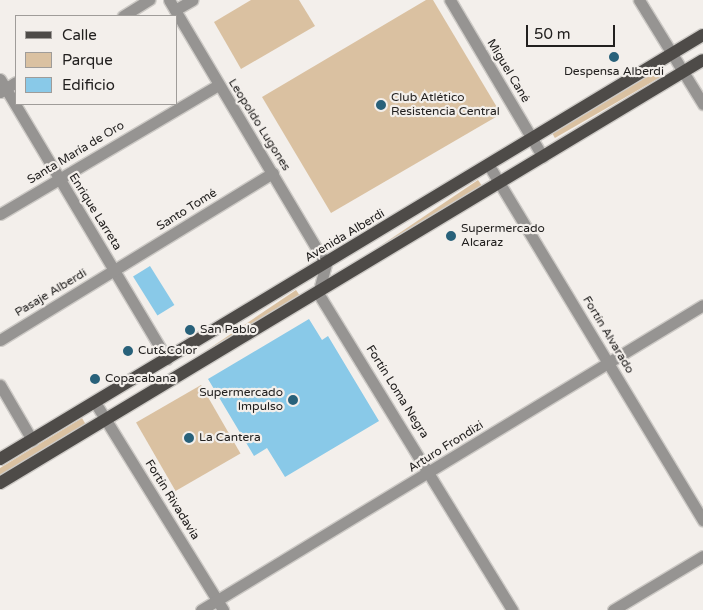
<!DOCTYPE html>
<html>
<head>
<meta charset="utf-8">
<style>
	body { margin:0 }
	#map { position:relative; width:703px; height:610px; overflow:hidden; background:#f3efeb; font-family:"Varela Round",sans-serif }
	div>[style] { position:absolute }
	.green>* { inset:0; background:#dac1a1; transform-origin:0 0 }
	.building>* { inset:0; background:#89c9e8; transform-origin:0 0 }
	.roads { filter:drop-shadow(1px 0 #cdcac6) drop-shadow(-1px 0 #cdcac6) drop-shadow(0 1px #cdcac6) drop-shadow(0 -1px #cdcac6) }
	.minor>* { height:11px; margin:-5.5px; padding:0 5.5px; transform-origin:5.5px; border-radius:5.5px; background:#969492 }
	.major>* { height:12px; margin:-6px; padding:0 6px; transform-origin:6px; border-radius:6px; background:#4e4b48 }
	.dots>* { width:14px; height:14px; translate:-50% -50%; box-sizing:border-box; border:2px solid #f3efeb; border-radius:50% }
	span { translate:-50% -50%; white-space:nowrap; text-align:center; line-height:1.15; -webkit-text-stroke:4.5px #f3efeb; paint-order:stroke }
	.street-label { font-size:12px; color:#22201f }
	.poi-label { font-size:12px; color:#22201f }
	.left { translate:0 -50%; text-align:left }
	.right { translate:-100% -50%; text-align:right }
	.legend { position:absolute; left:15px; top:15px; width:162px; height:90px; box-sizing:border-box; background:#f3efeb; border:1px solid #9f9c99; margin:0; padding:6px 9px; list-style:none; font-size:15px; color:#22201f }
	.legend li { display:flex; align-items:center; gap:10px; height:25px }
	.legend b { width:25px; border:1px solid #9f9c99 }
	.scale { position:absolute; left:526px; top:25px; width:89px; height:22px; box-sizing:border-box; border:2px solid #22201f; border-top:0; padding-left:6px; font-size:15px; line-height:18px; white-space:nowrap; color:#22201f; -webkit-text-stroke:4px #f3efeb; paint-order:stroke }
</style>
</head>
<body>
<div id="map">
	<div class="green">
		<i style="clip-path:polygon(251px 0,299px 0,315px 26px,241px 69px,214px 22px)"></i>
		<i style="clip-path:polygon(426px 0,433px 0,501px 114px,331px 213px,262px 97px)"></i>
		<i style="left:660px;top:68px;width:8px;height:126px;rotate:60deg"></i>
		<i style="left:478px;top:180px;width:7px;height:153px;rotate:56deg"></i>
		<i style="left:296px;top:290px;width:7px;height:211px;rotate:56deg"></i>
		<i style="left:201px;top:385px;width:79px;height:75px;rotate:60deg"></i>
		<i style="clip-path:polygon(82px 418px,86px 425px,0 476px,0 468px)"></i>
	</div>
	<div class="building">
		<i style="left:150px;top:266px;width:46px;height:20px;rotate:58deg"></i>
		<i style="clip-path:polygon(309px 319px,322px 340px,328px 336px,379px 421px,285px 477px,267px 448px,254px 456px,208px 379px)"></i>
	</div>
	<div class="roads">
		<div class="minor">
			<i style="left:169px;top:0;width:307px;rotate:59.3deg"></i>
			<i style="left:326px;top:264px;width:30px;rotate:105deg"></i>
			<i style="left:318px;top:293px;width:372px;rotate:58.5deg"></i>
			<i style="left:450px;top:0;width:182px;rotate:59.4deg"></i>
			<i style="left:639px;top:0;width:122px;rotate:58.4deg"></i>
			<i style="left:175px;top:10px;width:20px;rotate:-30deg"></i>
			<i style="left:123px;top:16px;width:31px;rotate:-32deg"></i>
			<i style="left:0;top:79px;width:326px;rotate:59.2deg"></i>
			<i style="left:0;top:92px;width:19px;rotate:-32deg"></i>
			<i style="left:488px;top:164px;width:416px;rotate:58.9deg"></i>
			<i style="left:0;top:214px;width:253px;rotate:-30.6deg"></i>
			<i style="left:0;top:340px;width:320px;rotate:-31.5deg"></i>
			<i style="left:0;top:385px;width:64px;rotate:59.8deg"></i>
			<i style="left:96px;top:404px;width:242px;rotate:58.3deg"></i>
			<i style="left:201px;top:610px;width:587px;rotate:-31.28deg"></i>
			<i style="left:613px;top:610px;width:105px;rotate:-31deg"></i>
		</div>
		<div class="major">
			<i style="left:0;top:459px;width:821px;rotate:-31.1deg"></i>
			<i style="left:0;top:483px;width:820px;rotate:-31.04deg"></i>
		</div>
	</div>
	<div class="dots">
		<i style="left:614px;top:57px;background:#28617a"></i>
		<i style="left:381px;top:105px;background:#28617a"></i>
		<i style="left:451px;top:236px;background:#28617a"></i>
		<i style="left:190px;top:330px;background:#28617a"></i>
		<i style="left:128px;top:351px;background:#28617a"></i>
		<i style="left:95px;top:379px;background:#28617a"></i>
		<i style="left:293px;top:400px;background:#28617a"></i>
		<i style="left:189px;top:438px;background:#28617a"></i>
	</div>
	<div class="street-label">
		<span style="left:508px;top:71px;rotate:59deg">Miguel Cané</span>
		<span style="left:259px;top:125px;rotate:58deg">Leopoldo Lugones</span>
		<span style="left:76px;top:153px;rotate:-31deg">Santa María de Oro</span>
		<span style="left:187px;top:210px;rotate:-32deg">Santo Tomé</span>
		<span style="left:95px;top:212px;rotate:58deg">Enrique Larreta</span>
		<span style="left:345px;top:236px;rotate:-31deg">Avenida Alberdi</span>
		<span style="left:51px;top:293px;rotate:-31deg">Pasaje Alberdi</span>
		<span style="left:608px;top:335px;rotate:59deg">Fortín Alvarado</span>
		<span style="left:397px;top:392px;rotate:58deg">Fortín Loma Negra</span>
		<span style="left:446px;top:447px;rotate:-32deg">Arturo Frondizi</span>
		<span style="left:172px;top:500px;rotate:58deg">Fortín Rivadavia</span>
	</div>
	<div class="poi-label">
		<span style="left:614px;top:72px">Despensa Alberdi</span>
		<span class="left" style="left:391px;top:105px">Club Atlético<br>Resistencia Central</span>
		<span class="left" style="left:461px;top:236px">Supermercado<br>Alcaraz</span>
		<span class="left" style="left:200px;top:330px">San Pablo</span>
		<span class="left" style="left:138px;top:351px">Cut&amp;Color</span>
		<span class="left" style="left:105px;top:379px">Copacabana</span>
		<span class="right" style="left:283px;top:400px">Supermercado<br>Impulso</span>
		<span class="left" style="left:199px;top:438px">La Cantera</span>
	</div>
	<ul class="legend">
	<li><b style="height:6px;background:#4e4b48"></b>Calle</li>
	<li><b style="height:14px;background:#dac1a1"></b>Parque</li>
	<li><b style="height:14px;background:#89c9e8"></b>Edificio</li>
	</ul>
	<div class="scale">50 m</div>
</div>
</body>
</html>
